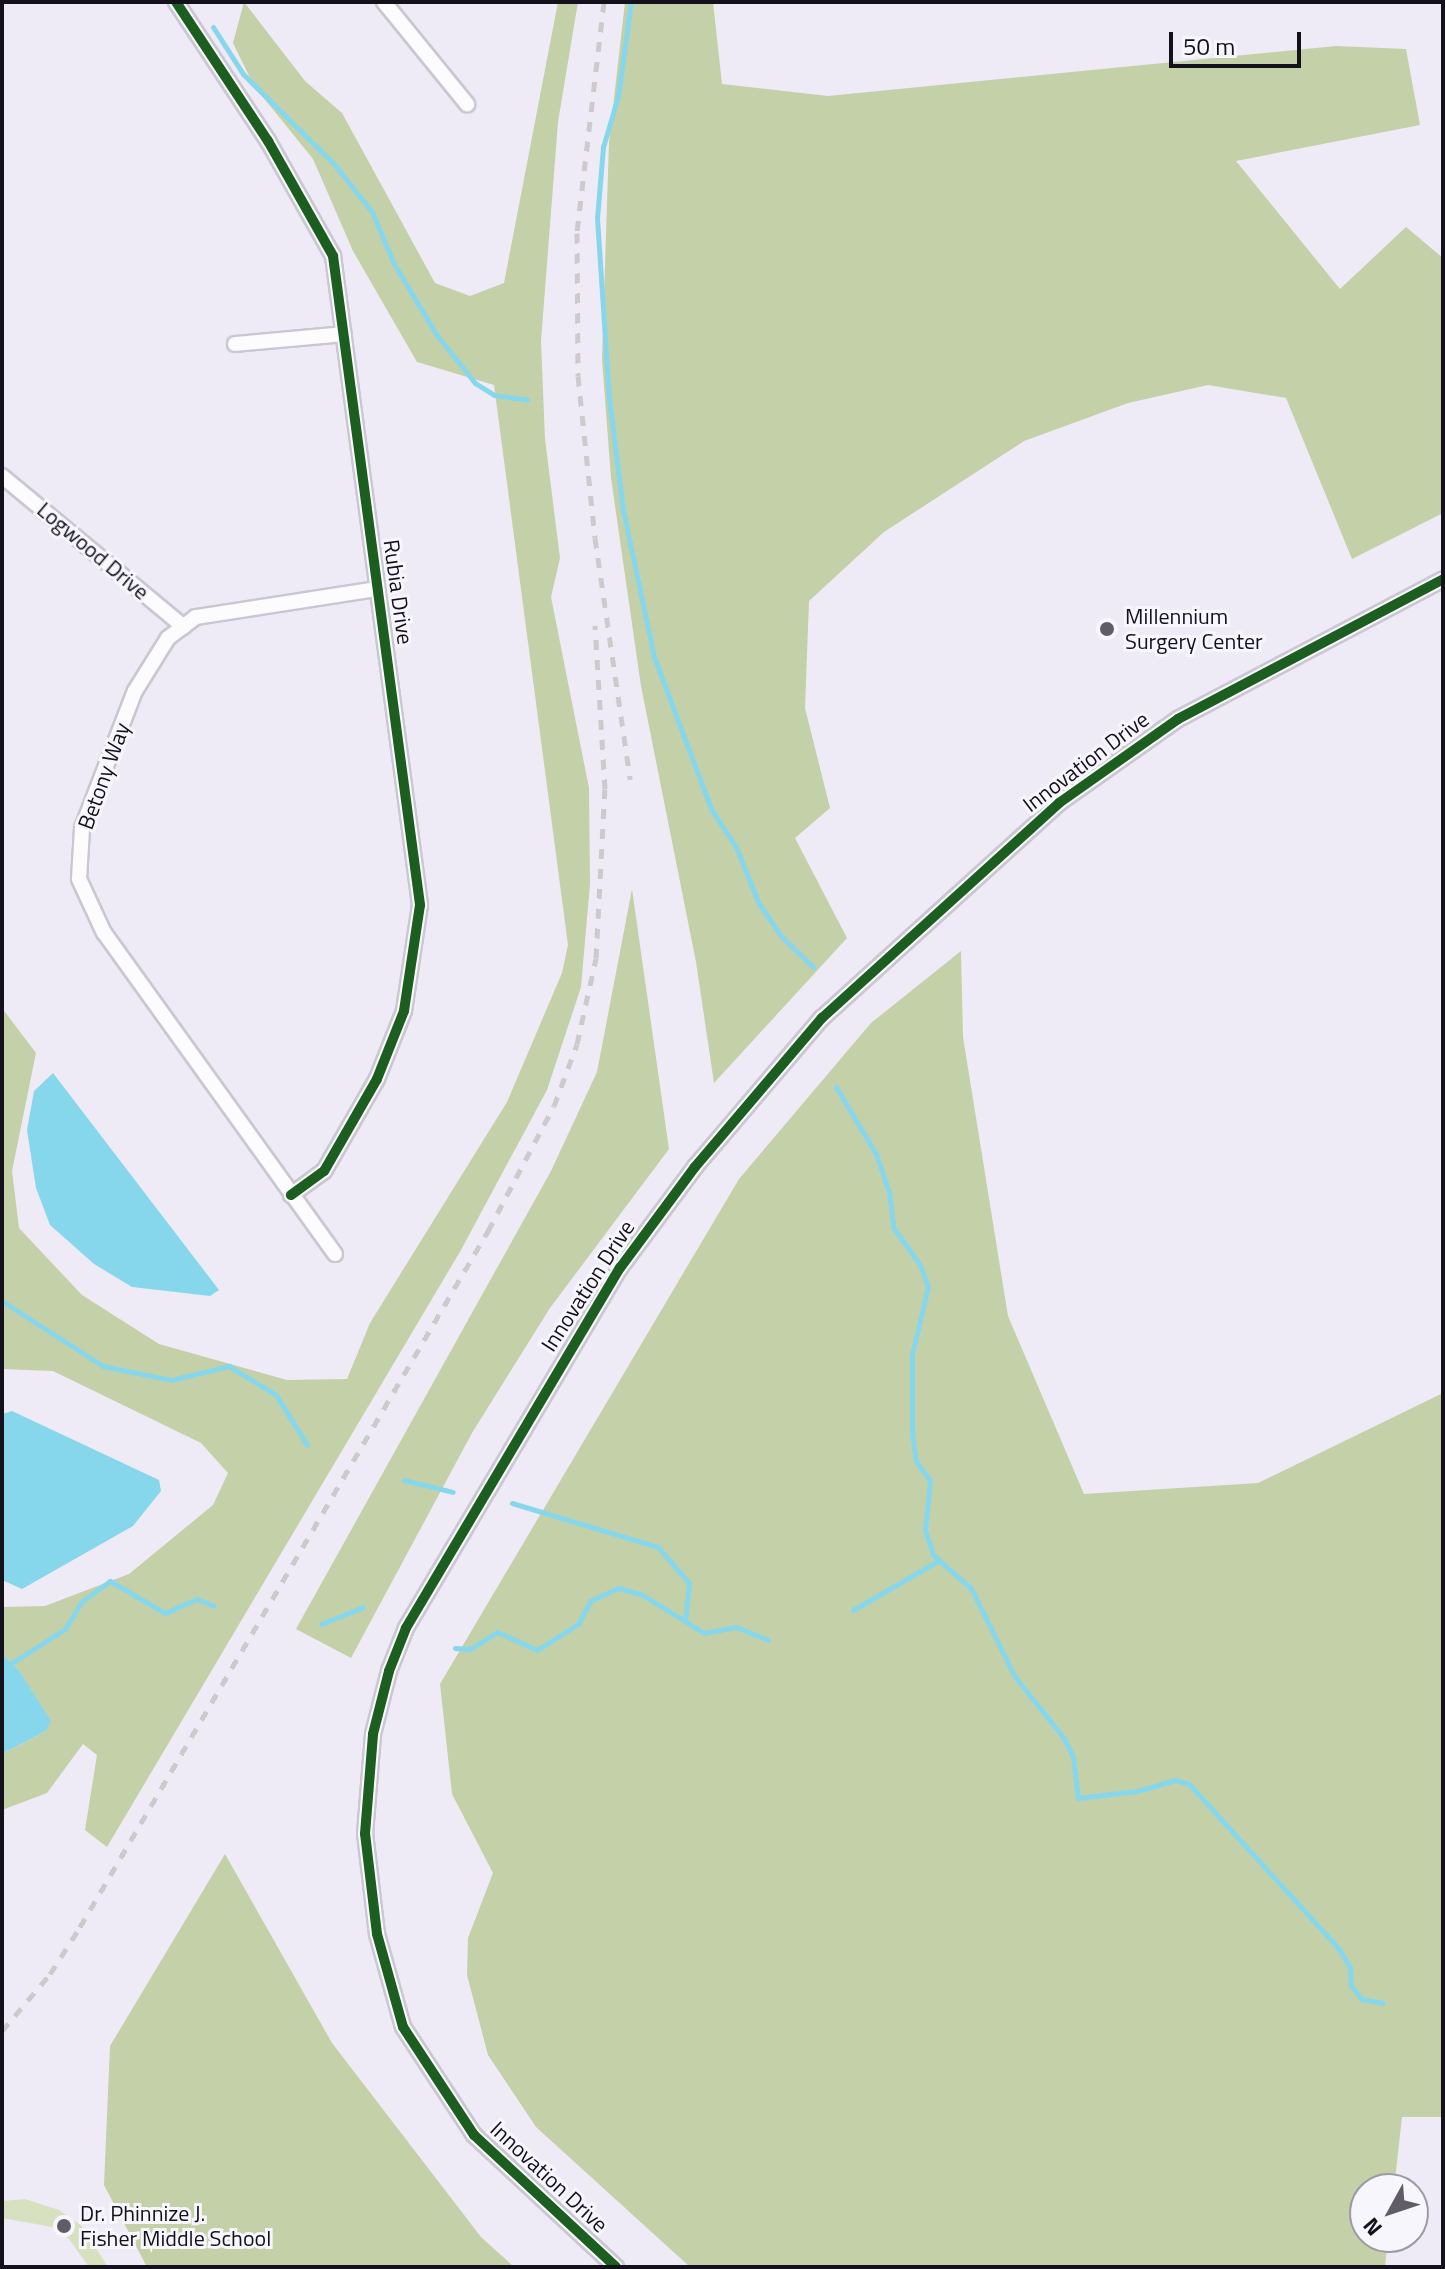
<!DOCTYPE html>
<html>
<head>
<meta charset="utf-8">
<style>
	body { margin:0 }
	#map { position:relative; width:1445px; height:2269px; overflow:hidden; background:#eeebf6; font-family:"Titillium Web",sans-serif }
	div>[style] { position:absolute }
	.green>* { inset:0; background:#d7e1c0 }
	.forest>* { inset:0; background:#c4d0a8 }
	.water>* { inset:0; background:#87d7ec }
	.stream>* { height:5px; margin:-2.5px; padding:0 2.5px; transform-origin:2.5px; border-radius:2.5px; background:#87d7ec }
	.roads { filter:drop-shadow(2px 0 #cac7d2) drop-shadow(-2px 0 #cac7d2) drop-shadow(0 2px #cac7d2) drop-shadow(0 -2px #cac7d2) }
	.minor>* { height:14px; margin:-7px; padding:0 7px; transform-origin:7px; border-radius:7px; background:#fcfcfe }
	.rail>* { height:5px; margin-top:-2.5px; transform-origin:0; background:repeating-linear-gradient(90deg,#cbcbcd 0 10px,transparent 0 20px) }
	.cycleway>* { height:10px; margin:-5px; padding:0 5px; transform-origin:5px; border-radius:5px; background:#1b5e20 }
	.dots>* { width:22px; height:22px; translate:-50% -50%; box-sizing:border-box; border:4px solid #f8f6fd; border-radius:50% }
	span { translate:-50% -50%; white-space:nowrap; text-align:center; line-height:1.15; -webkit-text-stroke:6px #f8f6fd; paint-order:stroke }
	.street-label { font-size:22px; color:#14111c }
	.poi-label { font-size:22px; color:#14111c }
	.left { translate:0 -50%; text-align:left }
	.frame { position:absolute; inset:0; border:4px solid #14111c; pointer-events:none }
	.north { position:absolute; left:1349px; top:2173px; width:80px; height:80px; box-sizing:border-box; background:#f8f6fd; border:2px solid #9d9aa3; border-radius:50%; rotate:230deg; font-size:22px; font-weight:700; line-height:32px; text-align:center; color:#14111c }
	.north::after { content:''; display:block; margin:auto; width:28px; height:36px; background:#605d68; clip-path:polygon(50% 0,100% 100%,50% 72%,0 100%) }
	.scale { position:absolute; left:1169px; top:32px; width:132px; height:36px; box-sizing:border-box; border:4px solid #14111c; border-top:0; padding-left:10px; font-size:24px; line-height:28px; white-space:nowrap; color:#14111c; -webkit-text-stroke:6px #f8f6fd; paint-order:stroke }
</style>
</head>
<body>
<div id="map">
	<div class="green">
		<i style="clip-path:polygon(25px 2199px,59px 2210px,82px 2226px,108px 2267px,89px 2267px,69px 2239px,52px 2227px,2px 2218px,2px 2201px)"></i>
	</div>
	<div class="forest">
		<i style="clip-path:polygon(244px 2px,305px 81px,342px 113px,435px 283px,470px 296px,504px 283px,558px 2px,578px 2px,558px 122px,541px 341px,545px 439px,560px 558px,551px 597px,589px 788px,590px 884px,581px 987px,547px 1090px,461px 1250px,107px 1847px,85px 1830px,97px 1755px,83px 1744px,47px 1793px,2px 1810px,2px 1754px,46px 1731px,18px 1669px,2px 1654px,2px 1607px,45px 1606px,129px 1574px,213px 1505px,228px 1473px,201px 1443px,53px 1371px,2px 1369px,2px 1008px,36px 1053px,12px 1171px,19px 1228px,82px 1295px,159px 1344px,287px 1380px,347px 1379px,370px 1323px,507px 1102px,562px 973px,568px 945px,494px 385px,417px 362px,353px 251px,313px 159px,254px 86px,233px 43px)"></i>
		<i style="clip-path:polygon(625px 2px,713px 2px,722px 84px,828px 96px,1336px 46px,1406px 49px,1420px 125px,1236px 161px,1340px 289px,1406px 227px,1443px 258px,1443px 513px,1352px 559px,1286px 398px,1208px 385px,1128px 403px,1024px 441px,884px 532px,809px 601px,805px 708px,830px 808px,795px 838px,847px 938px,714px 1083px,696px 962px,641px 686px,611px 478px,602px 359px,609px 142px)"></i>
		<i style="clip-path:polygon(632px 889px,669px 1149px,550px 1308px,472px 1433px,351px 1658px,296px 1629px,551px 1171px,597px 1072px)"></i>
		<i style="clip-path:polygon(961px 951px,963px 1037px,1008px 1316px,1084px 1494px,1258px 1483px,1443px 1393px,1443px 2117px,1402px 2117px,1394px 2189px,1365px 2189px,1365px 2237px,1388px 2237px,1385px 2267px,690px 2267px,536px 2127px,488px 2055px,467px 1975px,468px 1938px,493px 1873px,452px 1794px,440px 1684px,739px 1179px,871px 1023px)"></i>
		<i style="clip-path:polygon(225px 1854px,332px 2043px,481px 2237px,514px 2267px,147px 2267px,104px 2185px,110px 2046px)"></i>
	</div>
	<div class="water">
		<i style="clip-path:polygon(53px 1073px,219px 1290px,210px 1296px,132px 1287px,94px 1264px,50px 1225px,36px 1188px,27px 1130px,34px 1091px)"></i>
		<i style="clip-path:polygon(12px 1411px,159px 1480px,161px 1491px,133px 1526px,22px 1589px,2px 1580px,2px 1414px)"></i>
		<i style="clip-path:polygon(2px 1654px,18px 1669px,51px 1721px,46px 1731px,2px 1754px)"></i>
	</div>
	<div class="stream">
		<i style="left:631px;top:2px;width:95px;rotate:97.9deg"></i>
		<i style="left:618px;top:96px;width:53px;rotate:106.4deg"></i>
		<i style="left:603px;top:147px;width:71px;rotate:94.8deg"></i>
		<i style="left:597px;top:218px;width:180px;rotate:86.2deg"></i>
		<i style="left:609px;top:398px;width:113px;rotate:82.9deg"></i>
		<i style="left:623px;top:510px;width:150px;rotate:78.1deg"></i>
		<i style="left:654px;top:657px;width:162px;rotate:69.4deg"></i>
		<i style="left:711px;top:809px;width:45px;rotate:56.7deg"></i>
		<i style="left:736px;top:847px;width:59px;rotate:68.2deg"></i>
		<i style="left:758px;top:902px;width:41px;rotate:55.9deg"></i>
		<i style="left:781px;top:936px;width:45px;rotate:44.1deg"></i>
		<i style="left:213px;top:27px;width:56px;rotate:57.4deg"></i>
		<i style="left:243px;top:74px;width:128px;rotate:44.7deg"></i>
		<i style="left:334px;top:164px;width:61px;rotate:51.6deg"></i>
		<i style="left:372px;top:212px;width:56px;rotate:67.1deg"></i>
		<i style="left:394px;top:264px;width:82px;rotate:59deg"></i>
		<i style="left:436px;top:334px;width:63px;rotate:51.5deg"></i>
		<i style="left:475px;top:383px;width:22px;rotate:32deg"></i>
		<i style="left:494px;top:395px;width:34px;rotate:8deg"></i>
		<i style="left:836px;top:1087px;width:78px;rotate:59.2deg"></i>
		<i style="left:876px;top:1154px;width:40px;rotate:71.1deg"></i>
		<i style="left:889px;top:1192px;width:35px;rotate:83deg"></i>
		<i style="left:893px;top:1227px;width:47px;rotate:54.6deg"></i>
		<i style="left:920px;top:1265px;width:23px;rotate:70deg"></i>
		<i style="left:928px;top:1287px;width:69px;rotate:103.4deg"></i>
		<i style="left:912px;top:1354px;width:80px;rotate:90deg"></i>
		<i style="left:912px;top:1434px;width:27px;rotate:82deg"></i>
		<i style="left:916px;top:1461px;width:24px;rotate:55deg"></i>
		<i style="left:930px;top:1481px;width:49px;rotate:95.8deg"></i>
		<i style="left:925px;top:1530px;width:26px;rotate:72deg"></i>
		<i style="left:933px;top:1555px;width:50px;rotate:41deg"></i>
		<i style="left:971px;top:1588px;width:99px;rotate:63.7deg"></i>
		<i style="left:1015px;top:1677px;width:77px;rotate:51.3deg"></i>
		<i style="left:1063px;top:1737px;width:22px;rotate:63deg"></i>
		<i style="left:1073px;top:1757px;width:41px;rotate:83deg"></i>
		<i style="left:1078px;top:1798px;width:59px;rotate:-6.8deg"></i>
		<i style="left:1137px;top:1791px;width:40px;rotate:-16deg"></i>
		<i style="left:1175px;top:1780px;width:15px;rotate:16deg"></i>
		<i style="left:1189px;top:1784px;width:223px;rotate:47.7deg"></i>
		<i style="left:1339px;top:1949px;width:21px;rotate:59deg"></i>
		<i style="left:1350px;top:1967px;width:19px;rotate:87deg"></i>
		<i style="left:1351px;top:1986px;width:17px;rotate:50deg"></i>
		<i style="left:1362px;top:1999px;width:21px;rotate:11deg"></i>
		<i style="left:2px;top:1301px;width:120px;rotate:32.8deg"></i>
		<i style="left:103px;top:1366px;width:69px;rotate:11.6deg"></i>
		<i style="left:171px;top:1380px;width:60px;rotate:-13.6deg"></i>
		<i style="left:229px;top:1366px;width:55px;rotate:31.7deg"></i>
		<i style="left:276px;top:1395px;width:59px;rotate:58.2deg"></i>
		<i style="left:404px;top:1480px;width:50px;rotate:13.8deg"></i>
		<i style="left:512px;top:1503px;width:152px;rotate:16.8deg"></i>
		<i style="left:658px;top:1547px;width:48px;rotate:49.3deg"></i>
		<i style="left:689px;top:1583px;width:36px;rotate:96deg"></i>
		<i style="left:853px;top:1610px;width:98px;rotate:-30deg"></i>
		<i style="left:321px;top:1624px;width:45px;rotate:-22deg"></i>
		<i style="left:455px;top:1648px;width:15px;rotate:4deg"></i>
		<i style="left:470px;top:1649px;width:32px;rotate:-32deg"></i>
		<i style="left:497px;top:1632px;width:44px;rotate:24.2deg"></i>
		<i style="left:537px;top:1650px;width:49px;rotate:-32.4deg"></i>
		<i style="left:578px;top:1624px;width:26px;rotate:-62deg"></i>
		<i style="left:590px;top:1601px;width:31px;rotate:-25deg"></i>
		<i style="left:618px;top:1588px;width:24px;rotate:15deg"></i>
		<i style="left:641px;top:1594px;width:74px;rotate:31.8deg"></i>
		<i style="left:704px;top:1633px;width:33px;rotate:-11deg"></i>
		<i style="left:736px;top:1627px;width:35px;rotate:22deg"></i>
		<i style="left:2px;top:1669px;width:75px;rotate:-32.4deg"></i>
		<i style="left:65px;top:1629px;width:31px;rotate:-59deg"></i>
		<i style="left:81px;top:1602px;width:36px;rotate:-36deg"></i>
		<i style="left:110px;top:1581px;width:64px;rotate:30.2deg"></i>
		<i style="left:165px;top:1613px;width:35px;rotate:-24deg"></i>
		<i style="left:197px;top:1599px;width:18px;rotate:22deg"></i>
	</div>
	<div class="roads">
		<div class="minor">
			<i style="left:176px;top:2px;width:167px;rotate:56.5deg"></i>
			<i style="left:268px;top:141px;width:132px;rotate:60.5deg"></i>
			<i style="left:333px;top:256px;width:655px;rotate:82.36deg"></i>
			<i style="left:420px;top:905px;width:107px;rotate:98.6deg"></i>
			<i style="left:404px;top:1011px;width:73px;rotate:111.7deg"></i>
			<i style="left:377px;top:1079px;width:106px;rotate:119.9deg"></i>
			<i style="left:324px;top:1171px;width:41px;rotate:144deg"></i>
			<i style="left:384px;top:2px;width:132px;rotate:50.9deg"></i>
			<i style="left:235px;top:344px;width:109px;rotate:-5.2deg"></i>
			<i style="left:2px;top:476px;width:236px;rotate:39.7deg"></i>
			<i style="left:335px;top:1254px;width:395px;rotate:-125.7deg"></i>
			<i style="left:104px;top:933px;width:60px;rotate:-114.8deg"></i>
			<i style="left:79px;top:879px;width:51px;rotate:-86.6deg"></i>
			<i style="left:82px;top:828px;width:147px;rotate:-68.9deg"></i>
			<i style="left:135px;top:691px;width:62px;rotate:-58.1deg"></i>
			<i style="left:168px;top:638px;width:35px;rotate:-37deg"></i>
			<i style="left:196px;top:617px;width:183px;rotate:-8.8deg"></i>
			<i style="left:616px;top:2267px;width:194px;rotate:-137.1deg"></i>
			<i style="left:474px;top:2135px;width:129px;rotate:-123.3deg"></i>
			<i style="left:403px;top:2027px;width:97px;rotate:-105.6deg"></i>
			<i style="left:377px;top:1934px;width:101px;rotate:-96.8deg"></i>
			<i style="left:365px;top:1834px;width:100px;rotate:-85.4deg"></i>
			<i style="left:373px;top:1734px;width:65px;rotate:-75.7deg"></i>
			<i style="left:389px;top:1671px;width:46px;rotate:-68.4deg"></i>
			<i style="left:406px;top:1628px;width:419px;rotate:-59.3deg"></i>
			<i style="left:620px;top:1268px;width:126px;rotate:-53.4deg"></i>
			<i style="left:695px;top:1167px;width:196px;rotate:-49.6deg"></i>
			<i style="left:822px;top:1018px;width:320px;rotate:-42.2deg"></i>
			<i style="left:1059px;top:803px;width:146px;rotate:-35.2deg"></i>
			<i style="left:1178px;top:719px;width:300px;rotate:-27.8deg"></i>
		</div>
	</div>
	<div class="rail">
		<i style="left:604px;top:2px;width:233px;rotate:96.7deg"></i>
		<i style="left:577px;top:233px;width:143px;rotate:89.6deg"></i>
		<i style="left:578px;top:376px;width:163px;rotate:84deg"></i>
		<i style="left:595px;top:538px;width:244px;rotate:81.7deg"></i>
		<i style="left:2px;top:2031px;width:75px;rotate:-49.9deg"></i>
		<i style="left:50px;top:1974px;width:56px;rotate:-57.4deg"></i>
		<i style="left:80px;top:1927px;width:807px;rotate:-59.62deg"></i>
		<i style="left:488px;top:1231px;width:141px;rotate:-62.2deg"></i>
		<i style="left:554px;top:1106px;width:66px;rotate:-69.6deg"></i>
		<i style="left:577px;top:1044px;width:88px;rotate:-77.5deg"></i>
		<i style="left:596px;top:958px;width:169px;rotate:-87deg"></i>
		<i style="left:605px;top:789px;width:164px;rotate:-93.5deg"></i>
	</div>
	<div class="cycleway">
		<i style="left:176px;top:2px;width:167px;rotate:56.5deg"></i>
		<i style="left:268px;top:141px;width:132px;rotate:60.5deg"></i>
		<i style="left:333px;top:256px;width:655px;rotate:82.36deg"></i>
		<i style="left:420px;top:905px;width:107px;rotate:98.6deg"></i>
		<i style="left:404px;top:1011px;width:73px;rotate:111.7deg"></i>
		<i style="left:377px;top:1079px;width:106px;rotate:119.9deg"></i>
		<i style="left:324px;top:1171px;width:41px;rotate:144deg"></i>
		<i style="left:616px;top:2267px;width:194px;rotate:-137.1deg"></i>
		<i style="left:474px;top:2135px;width:129px;rotate:-123.3deg"></i>
		<i style="left:403px;top:2027px;width:97px;rotate:-105.6deg"></i>
		<i style="left:377px;top:1934px;width:101px;rotate:-96.8deg"></i>
		<i style="left:365px;top:1834px;width:100px;rotate:-85.4deg"></i>
		<i style="left:373px;top:1734px;width:65px;rotate:-75.7deg"></i>
		<i style="left:389px;top:1671px;width:46px;rotate:-68.4deg"></i>
		<i style="left:406px;top:1628px;width:419px;rotate:-59.3deg"></i>
		<i style="left:620px;top:1268px;width:126px;rotate:-53.4deg"></i>
		<i style="left:695px;top:1167px;width:196px;rotate:-49.6deg"></i>
		<i style="left:822px;top:1018px;width:320px;rotate:-42.2deg"></i>
		<i style="left:1059px;top:803px;width:146px;rotate:-35.2deg"></i>
		<i style="left:1178px;top:719px;width:300px;rotate:-27.8deg"></i>
	</div>
	<div class="dots">
		<i style="left:1107px;top:629px;background:#605d68"></i>
		<i style="left:64px;top:2226px;background:#605d68"></i>
	</div>
	<div class="street-label">
		<span style="left:93px;top:551px;rotate:40deg">Logwood Drive</span>
		<span style="left:398px;top:592px;rotate:82deg">Rubia Drive</span>
		<span style="left:1086px;top:762px;rotate:-37deg">Innovation Drive</span>
		<span style="left:104px;top:776px;rotate:-70deg">Betony Way</span>
		<span style="left:588px;top:1286px;rotate:-57deg">Innovation Drive</span>
		<span style="left:549px;top:2177px;rotate:43deg">Innovation Drive</span>
	</div>
	<div class="poi-label">
		<span class="left" style="left:1125px;top:629px">Millennium<br>Surgery Center</span>
		<span class="left" style="left:80px;top:2226px">Dr. Phinnize J.<br>Fisher Middle School</span>
	</div>
	<div class="frame"></div>
	<div class="north">N</div>
	<div class="scale">50 m</div>
</div>
</body>
</html>
